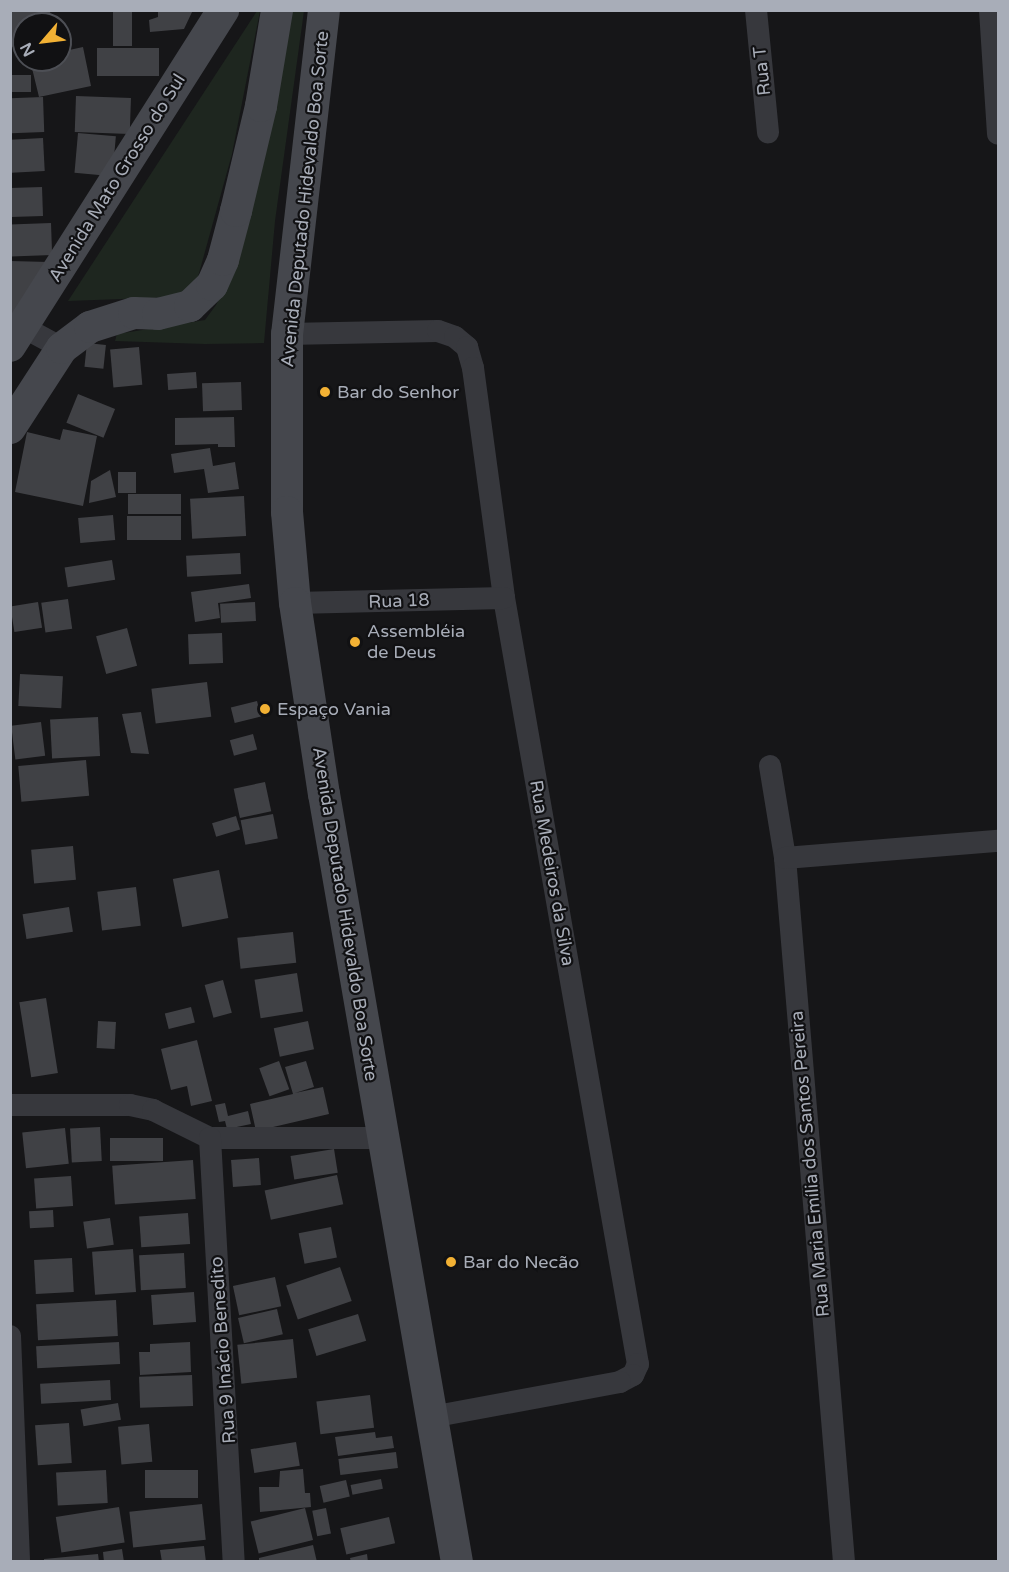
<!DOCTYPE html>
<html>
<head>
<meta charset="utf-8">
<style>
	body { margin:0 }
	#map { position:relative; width:1009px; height:1572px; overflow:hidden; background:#161618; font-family:"Varela Round",sans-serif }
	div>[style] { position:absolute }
	.green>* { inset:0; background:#1e261f }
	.building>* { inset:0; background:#404145; transform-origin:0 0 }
	.minor>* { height:22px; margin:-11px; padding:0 11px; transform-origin:11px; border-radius:11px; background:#37383d }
	.secondary>* { height:32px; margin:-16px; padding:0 16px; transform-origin:16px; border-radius:16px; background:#45474d }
	.dots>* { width:16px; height:16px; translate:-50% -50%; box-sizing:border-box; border:3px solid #111113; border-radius:50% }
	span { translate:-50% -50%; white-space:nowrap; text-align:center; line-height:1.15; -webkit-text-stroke:4.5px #111113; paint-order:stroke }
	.street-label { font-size:18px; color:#a8adb8 }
	.poi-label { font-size:18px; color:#a8adb8 }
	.left { translate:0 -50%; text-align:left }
	.frame { position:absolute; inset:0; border:12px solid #a8adb8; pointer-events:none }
	.north { position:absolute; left:12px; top:12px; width:60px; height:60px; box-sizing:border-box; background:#111113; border:2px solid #4d4f55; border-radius:50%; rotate:242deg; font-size:16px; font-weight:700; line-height:24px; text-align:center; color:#a8adb8 }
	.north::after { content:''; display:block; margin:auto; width:21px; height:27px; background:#f2b134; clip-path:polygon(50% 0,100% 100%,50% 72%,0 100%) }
</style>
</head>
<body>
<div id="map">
	<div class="green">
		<i style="clip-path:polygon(257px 11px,260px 11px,232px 154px,196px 284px,175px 297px,68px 301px)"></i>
		<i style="clip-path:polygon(291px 11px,304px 11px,275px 221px,264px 343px,205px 344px,115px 341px,117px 334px,205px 320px,216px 305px,234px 270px)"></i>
	</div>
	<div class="building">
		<i style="clip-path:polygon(10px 10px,50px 10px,51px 24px,24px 24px,24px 46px,10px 47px)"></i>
		<i style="left:113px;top:10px;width:19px;height:36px"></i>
		<i style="clip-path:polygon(158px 10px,193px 10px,184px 29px,150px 32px,149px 20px,158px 17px)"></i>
		<i style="clip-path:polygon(83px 47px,91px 86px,39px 97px,30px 60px,60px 60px,60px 52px)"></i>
		<i style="left:159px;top:48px;width:28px;height:62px;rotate:90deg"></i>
		<i style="left:10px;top:75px;width:21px;height:17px"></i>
		<i style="left:76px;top:96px;width:55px;height:36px;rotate:2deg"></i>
		<i style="left:43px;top:97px;width:35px;height:33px;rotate:88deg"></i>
		<i style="left:78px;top:133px;width:38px;height:40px;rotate:5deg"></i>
		<i style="left:43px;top:138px;width:33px;height:33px;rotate:87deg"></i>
		<i style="left:42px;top:187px;width:29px;height:32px;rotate:88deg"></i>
		<i style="left:51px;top:223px;width:32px;height:41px;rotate:88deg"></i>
		<i style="clip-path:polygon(10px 261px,49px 262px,25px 316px,10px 315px)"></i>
		<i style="left:87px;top:343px;width:19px;height:24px;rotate:6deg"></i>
		<i style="left:139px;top:347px;width:38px;height:29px;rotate:85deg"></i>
		<i style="left:196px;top:372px;width:16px;height:29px;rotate:86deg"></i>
		<i style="left:241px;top:382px;width:28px;height:39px;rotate:88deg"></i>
		<i style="left:78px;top:394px;width:40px;height:31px;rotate:22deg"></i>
		<i style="clip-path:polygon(234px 417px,235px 447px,218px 447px,218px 444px,175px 445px,175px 418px)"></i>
		<i style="clip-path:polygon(63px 429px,97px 436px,83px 506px,15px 492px,27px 432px,60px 440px)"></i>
		<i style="clip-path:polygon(210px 448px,213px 466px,235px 462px,239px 489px,208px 493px,204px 469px,174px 473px,171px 454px)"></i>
		<i style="clip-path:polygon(110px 470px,116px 497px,89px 503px,91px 481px)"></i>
		<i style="left:118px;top:472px;width:18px;height:21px"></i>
		<i style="left:128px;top:494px;width:53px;height:20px"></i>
		<i style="left:244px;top:496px;width:40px;height:54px;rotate:87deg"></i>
		<i style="left:113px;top:515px;width:25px;height:35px;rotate:85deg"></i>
		<i style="left:127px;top:516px;width:54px;height:24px"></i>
		<i style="left:240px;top:553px;width:21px;height:54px;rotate:87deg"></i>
		<i style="left:112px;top:560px;width:20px;height:48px;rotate:81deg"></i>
		<i style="clip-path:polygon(249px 584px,251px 598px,218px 603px,220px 618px,195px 622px,191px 592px)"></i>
		<i style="left:68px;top:599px;width:30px;height:27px;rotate:82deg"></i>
		<i style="left:38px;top:602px;width:26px;height:28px;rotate:81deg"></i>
		<i style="left:255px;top:602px;width:19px;height:35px;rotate:87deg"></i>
		<i style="left:127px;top:628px;width:39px;height:32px;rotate:75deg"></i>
		<i style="left:222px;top:633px;width:30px;height:34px;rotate:88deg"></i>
		<i style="left:20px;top:674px;width:43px;height:32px;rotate:3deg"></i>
		<i style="left:207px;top:682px;width:35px;height:56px;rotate:83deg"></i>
		<i style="left:257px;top:701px;width:16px;height:27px;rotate:76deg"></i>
		<i style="clip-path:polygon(141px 712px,149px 754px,131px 753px,122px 714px)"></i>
		<i style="left:98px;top:717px;width:39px;height:48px;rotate:87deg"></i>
		<i style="left:41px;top:722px;width:34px;height:30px;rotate:83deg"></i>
		<i style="left:253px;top:734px;width:16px;height:24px;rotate:75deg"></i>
		<i style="left:86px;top:760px;width:36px;height:68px;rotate:85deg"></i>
		<i style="left:265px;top:782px;width:30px;height:32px;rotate:78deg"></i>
		<i style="left:273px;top:814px;width:25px;height:33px;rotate:79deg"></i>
		<i style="left:236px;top:816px;width:14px;height:25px;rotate:73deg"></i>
		<i style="left:73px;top:846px;width:34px;height:42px;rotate:85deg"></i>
		<i style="left:219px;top:870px;width:49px;height:47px;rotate:79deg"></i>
		<i style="left:136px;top:887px;width:39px;height:39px;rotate:83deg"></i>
		<i style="left:69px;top:907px;width:25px;height:47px;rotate:81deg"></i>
		<i style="left:293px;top:932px;width:31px;height:56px;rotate:84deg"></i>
		<i style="left:297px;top:973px;width:39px;height:43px;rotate:81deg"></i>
		<i style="left:223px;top:980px;width:34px;height:19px;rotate:75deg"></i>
		<i style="left:46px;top:998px;width:76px;height:27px;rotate:81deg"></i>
		<i style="left:191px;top:1007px;width:16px;height:27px;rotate:76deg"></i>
		<i style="left:98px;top:1021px;width:18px;height:27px;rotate:3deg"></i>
		<i style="left:308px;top:1021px;width:29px;height:35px;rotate:78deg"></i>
		<i style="clip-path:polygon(197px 1040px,212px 1101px,191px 1106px,187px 1086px,171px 1090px,161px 1049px)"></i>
		<i style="left:279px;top:1061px;width:30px;height:21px;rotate:70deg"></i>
		<i style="clip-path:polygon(306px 1061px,314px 1087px,295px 1093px,323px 1087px,329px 1114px,256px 1131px,250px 1104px,293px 1094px,285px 1067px)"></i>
		<i style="clip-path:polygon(225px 1103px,228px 1116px,248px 1111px,251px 1124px,227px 1129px,225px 1121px,219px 1122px,215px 1105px)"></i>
		<i style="left:100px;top:1127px;width:34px;height:30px;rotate:87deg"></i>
		<i style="left:65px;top:1128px;width:36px;height:43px;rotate:84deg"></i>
		<i style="left:110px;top:1138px;width:53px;height:23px"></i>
		<i style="left:334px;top:1149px;width:24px;height:44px;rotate:81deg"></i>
		<i style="left:259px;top:1158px;width:27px;height:28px;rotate:86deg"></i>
		<i style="left:193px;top:1160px;width:39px;height:81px;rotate:86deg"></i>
		<i style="left:337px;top:1175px;width:30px;height:74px;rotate:78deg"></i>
		<i style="left:71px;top:1176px;width:30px;height:37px;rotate:86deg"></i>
		<i style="left:53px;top:1210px;width:17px;height:24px;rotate:87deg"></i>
		<i style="left:188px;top:1213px;width:31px;height:49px;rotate:86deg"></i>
		<i style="left:110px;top:1218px;width:27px;height:27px;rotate:82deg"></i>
		<i style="left:331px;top:1227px;width:31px;height:33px;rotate:79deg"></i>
		<i style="left:133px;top:1249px;width:43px;height:41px;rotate:86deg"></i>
		<i style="left:184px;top:1253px;width:35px;height:45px;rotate:87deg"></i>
		<i style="left:72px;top:1258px;width:34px;height:38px;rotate:87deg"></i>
		<i style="left:340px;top:1267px;width:36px;height:57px;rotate:71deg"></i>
		<i style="left:275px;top:1277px;width:30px;height:43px;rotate:78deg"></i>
		<i style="left:194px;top:1292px;width:30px;height:43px;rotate:86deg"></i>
		<i style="left:116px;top:1300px;width:36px;height:80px;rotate:87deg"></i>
		<i style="left:277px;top:1309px;width:26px;height:40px;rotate:77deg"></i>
		<i style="left:358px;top:1314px;width:28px;height:52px;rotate:73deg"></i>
		<i style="left:293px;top:1339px;width:39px;height:56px;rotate:84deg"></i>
		<i style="left:119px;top:1342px;width:22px;height:83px;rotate:87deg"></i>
		<i style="clip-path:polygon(190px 1342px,191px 1372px,140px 1375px,139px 1352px,150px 1352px,150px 1344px)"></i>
		<i style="left:192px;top:1375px;width:31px;height:53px;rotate:88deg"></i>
		<i style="left:110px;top:1380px;width:20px;height:70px;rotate:87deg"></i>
		<i style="left:370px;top:1395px;width:33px;height:54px;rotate:83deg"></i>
		<i style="left:118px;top:1403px;width:17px;height:38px;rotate:80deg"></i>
		<i style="left:69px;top:1423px;width:40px;height:34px;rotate:86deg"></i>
		<i style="left:149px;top:1424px;width:38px;height:31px;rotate:85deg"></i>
		<i style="clip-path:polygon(375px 1432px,376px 1438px,392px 1436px,394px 1448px,338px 1456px,335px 1437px)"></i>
		<i style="left:296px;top:1442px;width:24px;height:46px;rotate:81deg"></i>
		<i style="left:396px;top:1452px;width:16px;height:58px;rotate:83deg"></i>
		<i style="clip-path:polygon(303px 1469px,305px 1493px,310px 1493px,311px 1507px,260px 1512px,259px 1487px,279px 1487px,280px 1471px)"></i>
		<i style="left:106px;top:1470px;width:33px;height:50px;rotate:87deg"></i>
		<i style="left:145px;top:1470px;width:53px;height:28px"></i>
		<i style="left:381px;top:1479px;width:10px;height:31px;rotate:79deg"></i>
		<i style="left:346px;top:1480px;width:17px;height:27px;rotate:77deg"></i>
		<i style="left:202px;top:1504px;width:36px;height:73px;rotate:84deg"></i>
		<i style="left:119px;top:1507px;width:36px;height:64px;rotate:81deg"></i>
		<i style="left:305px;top:1508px;width:33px;height:56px;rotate:76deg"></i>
		<i style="left:326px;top:1508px;width:26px;height:14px;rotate:79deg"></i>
		<i style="left:389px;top:1517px;width:27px;height:50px;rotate:77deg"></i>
		<i style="clip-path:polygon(313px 1545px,317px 1562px,259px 1562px,259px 1558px)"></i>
		<i style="clip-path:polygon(204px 1546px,206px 1562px,162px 1562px,160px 1550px)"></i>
		<i style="clip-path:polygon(122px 1549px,124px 1562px,104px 1562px,103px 1552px)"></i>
		<i style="clip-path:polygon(98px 1554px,99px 1562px,44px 1562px,44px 1559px)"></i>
		<i style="clip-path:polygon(367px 1554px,368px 1562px,351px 1562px,350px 1558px)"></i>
	</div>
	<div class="minor">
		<i style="left:756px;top:10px;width:123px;rotate:84.4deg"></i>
		<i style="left:990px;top:10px;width:124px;rotate:86.3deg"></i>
		<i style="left:10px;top:326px;width:13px;rotate:4deg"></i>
		<i style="left:23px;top:327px;width:44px;rotate:28.3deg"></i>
		<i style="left:287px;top:334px;width:151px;rotate:-1.1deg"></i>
		<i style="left:438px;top:331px;width:18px;rotate:19deg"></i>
		<i style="left:455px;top:337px;width:16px;rotate:40deg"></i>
		<i style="left:467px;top:347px;width:22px;rotate:74deg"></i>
		<i style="left:473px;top:368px;width:232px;rotate:82.3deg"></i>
		<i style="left:504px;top:598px;width:778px;rotate:80.08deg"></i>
		<i style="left:638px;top:1364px;width:12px;rotate:114deg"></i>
		<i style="left:633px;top:1375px;width:15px;rotate:152deg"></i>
		<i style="left:620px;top:1382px;width:192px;rotate:169.5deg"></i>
		<i style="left:295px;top:603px;width:209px;rotate:-1.4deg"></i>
		<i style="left:770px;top:766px;width:93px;rotate:80.7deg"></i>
		<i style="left:785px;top:858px;width:706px;rotate:85.21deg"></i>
		<i style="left:785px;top:858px;width:214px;rotate:-4.6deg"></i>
		<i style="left:10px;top:1105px;width:120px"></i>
		<i style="left:130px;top:1105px;width:24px;rotate:12deg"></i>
		<i style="left:153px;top:1110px;width:64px;rotate:26.2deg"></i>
		<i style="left:210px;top:1138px;width:172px"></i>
		<i style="left:210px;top:1138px;width:425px;rotate:86.8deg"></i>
		<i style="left:10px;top:1336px;width:226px;rotate:87.7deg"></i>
	</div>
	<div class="secondary">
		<i style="left:324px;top:10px;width:326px;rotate:96.5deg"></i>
		<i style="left:287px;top:334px;width:178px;rotate:90deg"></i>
		<i style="left:287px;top:512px;width:91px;rotate:85deg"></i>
		<i style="left:295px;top:603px;width:193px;rotate:81.4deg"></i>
		<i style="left:324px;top:794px;width:779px;rotate:80.18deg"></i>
		<i style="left:10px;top:346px;width:398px;rotate:-57.6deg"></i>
		<i style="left:10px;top:428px;width:95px;rotate:-57deg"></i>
		<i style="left:62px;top:348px;width:35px;rotate:-37deg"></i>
		<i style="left:90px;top:327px;width:46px;rotate:-17.7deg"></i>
		<i style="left:134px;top:313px;width:24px;rotate:2deg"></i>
		<i style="left:158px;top:314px;width:33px;rotate:-14deg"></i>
		<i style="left:190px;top:306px;width:30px;rotate:-44deg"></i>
		<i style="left:212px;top:285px;width:27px;rotate:-66deg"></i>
		<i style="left:223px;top:260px;width:51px;rotate:-75.1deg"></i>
		<i style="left:236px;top:211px;width:108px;rotate:-76.6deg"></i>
		<i style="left:261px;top:106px;width:97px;rotate:-80.5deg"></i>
	</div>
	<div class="dots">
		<i style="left:325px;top:392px;background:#f2b134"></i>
		<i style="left:355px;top:642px;background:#f2b134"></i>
		<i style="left:265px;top:709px;background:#f2b134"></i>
		<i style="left:451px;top:1262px;background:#f2b134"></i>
	</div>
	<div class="street-label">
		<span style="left:762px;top:71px;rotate:-96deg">Rua T</span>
		<span style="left:117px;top:178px;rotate:-58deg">Avenida Mato Grosso do Sul</span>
		<span style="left:305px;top:199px;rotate:-84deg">Avenida Deputado Hidevaldo Boa Sorte</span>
		<span style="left:399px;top:601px;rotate:-2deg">Rua 18</span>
		<span style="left:552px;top:873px;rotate:80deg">Rua Medeiros da Silva</span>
		<span style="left:345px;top:914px;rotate:81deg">Avenida Deputado Hidevaldo Boa Sorte</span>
		<span style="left:810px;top:1164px;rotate:-95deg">Rua Maria Emília dos Santos Pereira</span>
		<span style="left:223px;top:1350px;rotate:-94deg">Rua 9 Inácio Benedito</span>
	</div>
	<div class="poi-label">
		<span class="left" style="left:337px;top:392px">Bar do Senhor</span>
		<span class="left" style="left:367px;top:642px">Assembléia<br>de Deus</span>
		<span class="left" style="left:277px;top:709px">Espaço Vania</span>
		<span class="left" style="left:463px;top:1262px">Bar do Necão</span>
	</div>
	<div class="frame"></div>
	<div class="north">N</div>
</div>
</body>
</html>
